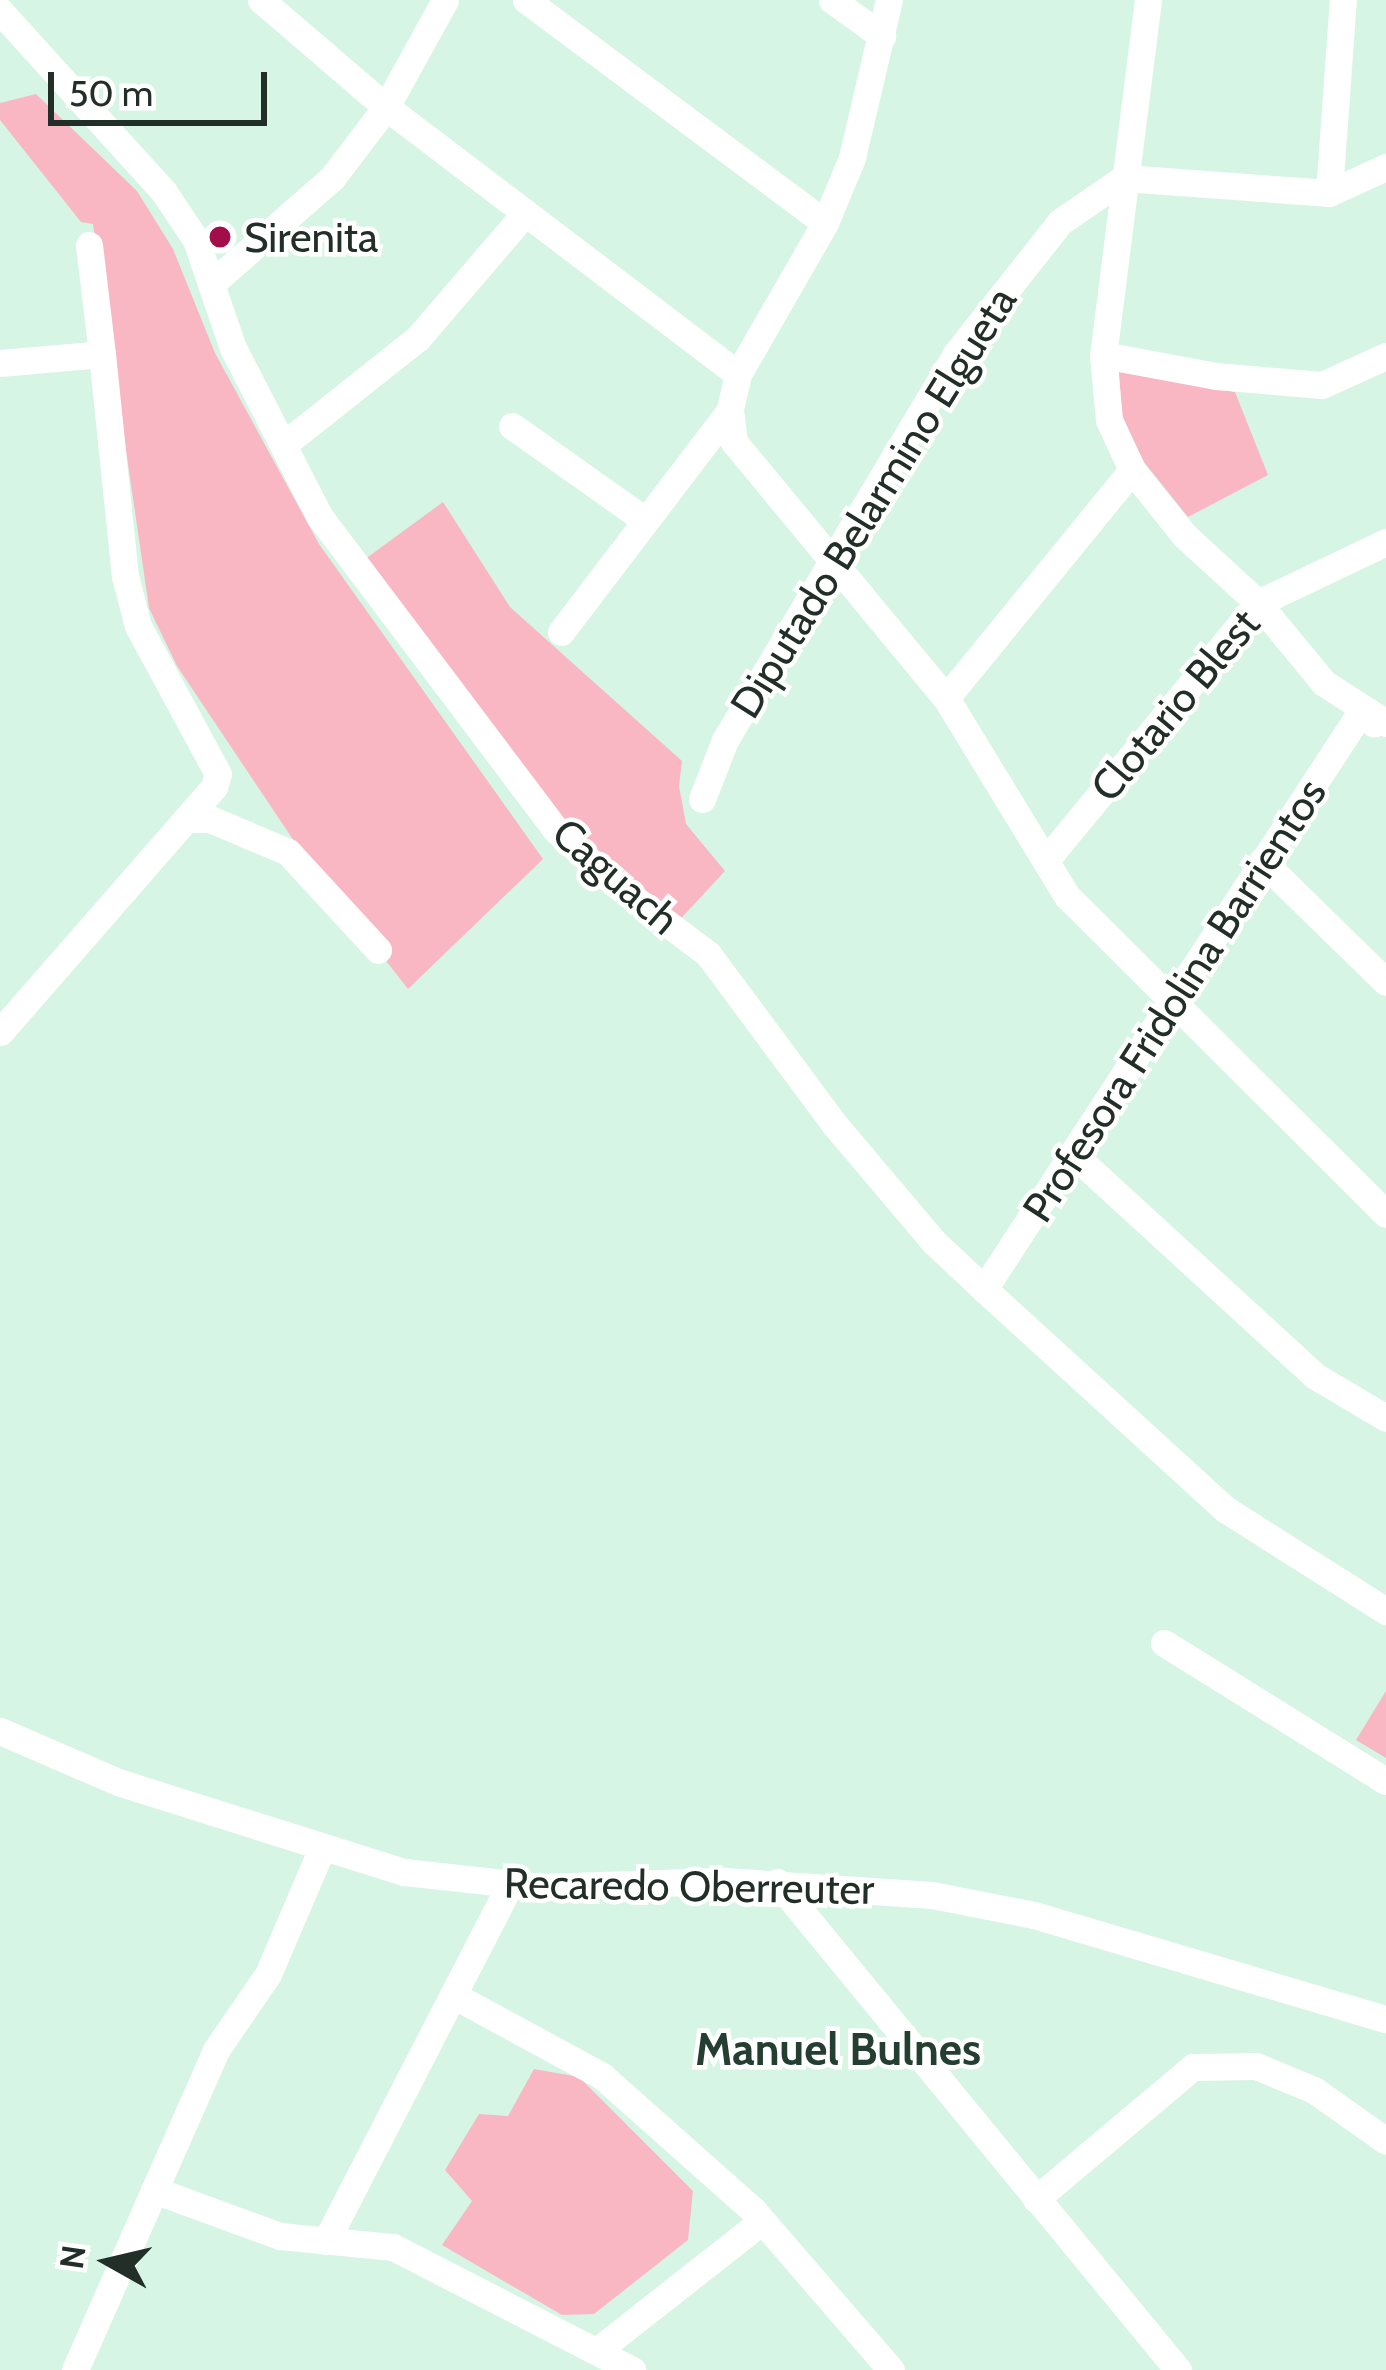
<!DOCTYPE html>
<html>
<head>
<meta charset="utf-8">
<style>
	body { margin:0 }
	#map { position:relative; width:1386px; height:2370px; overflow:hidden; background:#d6f5e5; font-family:Cabin,sans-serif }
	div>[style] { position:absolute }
	.green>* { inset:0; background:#f9b7c4 }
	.minor>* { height:27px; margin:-13.5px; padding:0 13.5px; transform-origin:13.5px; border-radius:13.5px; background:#fff }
	.dots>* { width:33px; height:33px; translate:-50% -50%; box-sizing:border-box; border:6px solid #fff; border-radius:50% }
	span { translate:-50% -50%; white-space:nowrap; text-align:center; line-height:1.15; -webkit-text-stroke:9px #fff; paint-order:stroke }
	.poi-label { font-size:42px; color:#222e28 }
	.left { translate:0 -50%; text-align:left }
	.street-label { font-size:42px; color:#222e28 }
	.neighbourhood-label { font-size:45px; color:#243e32; font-weight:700 }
	.north { position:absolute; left:48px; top:2202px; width:120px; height:120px; -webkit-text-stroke:9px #fff; paint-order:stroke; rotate:278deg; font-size:33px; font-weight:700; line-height:48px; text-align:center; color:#222e28 }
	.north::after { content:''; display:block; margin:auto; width:42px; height:54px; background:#222e28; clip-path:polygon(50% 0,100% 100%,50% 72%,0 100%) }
	.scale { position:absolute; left:48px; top:72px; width:219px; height:54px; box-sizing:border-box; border:6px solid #222e28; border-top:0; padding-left:15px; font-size:36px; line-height:42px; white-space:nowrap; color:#222e28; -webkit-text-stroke:9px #fff; paint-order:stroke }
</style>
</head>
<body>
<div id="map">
	<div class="green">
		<i style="clip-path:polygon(36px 94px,137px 191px,173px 249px,215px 353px,319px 544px,543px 859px,408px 989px,302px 853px,177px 666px,149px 608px,93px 224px,81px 222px,0 120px,0 103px)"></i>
		<i style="clip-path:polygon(1119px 372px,1235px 392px,1268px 475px,1188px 517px,1144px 462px,1122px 416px)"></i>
		<i style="clip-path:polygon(443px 502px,510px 607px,682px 761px,679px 786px,686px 824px,725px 871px,673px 927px,615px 884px,357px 565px)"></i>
		<i style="clip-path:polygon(1386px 1691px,1386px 1758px,1356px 1740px)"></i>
		<i style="clip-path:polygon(534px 2069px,579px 2077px,693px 2191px,688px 2240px,594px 2314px,562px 2315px,442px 2245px,472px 2201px,445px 2170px,479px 2114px,508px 2116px)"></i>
	</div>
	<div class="minor">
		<i style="left:261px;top:0;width:165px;rotate:40.6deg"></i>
		<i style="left:386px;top:107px;width:442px;rotate:37.2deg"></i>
		<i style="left:526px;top:0;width:373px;rotate:36.7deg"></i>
		<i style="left:832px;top:0;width:62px;rotate:35.8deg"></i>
		<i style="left:889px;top:0;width:162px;rotate:103.2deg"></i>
		<i style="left:852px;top:158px;width:70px;rotate:112.6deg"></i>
		<i style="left:825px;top:223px;width:174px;rotate:119.9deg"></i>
		<i style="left:738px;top:374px;width:37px;rotate:103deg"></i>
		<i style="left:730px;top:410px;width:32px;rotate:83deg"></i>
		<i style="left:734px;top:442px;width:332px;rotate:50.4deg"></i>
		<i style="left:946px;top:698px;width:232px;rotate:58.6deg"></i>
		<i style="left:1067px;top:896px;width:450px;rotate:44.9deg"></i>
		<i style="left:1148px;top:0;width:358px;rotate:97.2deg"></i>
		<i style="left:1103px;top:355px;width:65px;rotate:84.7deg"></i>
		<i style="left:1109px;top:420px;width:55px;rotate:65.3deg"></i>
		<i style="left:1132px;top:470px;width:83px;rotate:51.3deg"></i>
		<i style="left:1184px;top:535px;width:100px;rotate:42.6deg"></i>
		<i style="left:1258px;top:603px;width:104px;rotate:50.5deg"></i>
		<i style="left:1324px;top:683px;width:74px;rotate:32.8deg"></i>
		<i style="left:0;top:11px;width:244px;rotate:47.8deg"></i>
		<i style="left:164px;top:192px;width:58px;rotate:56.3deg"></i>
		<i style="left:196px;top:240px;width:114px;rotate:71.1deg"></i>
		<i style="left:233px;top:348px;width:190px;rotate:62.8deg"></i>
		<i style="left:320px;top:517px;width:392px;rotate:53deg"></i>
		<i style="left:556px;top:830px;width:80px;rotate:42.5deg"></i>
		<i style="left:615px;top:884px;width:116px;rotate:37deg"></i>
		<i style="left:708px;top:954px;width:213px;rotate:53.4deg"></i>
		<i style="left:835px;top:1125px;width:153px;rotate:49.8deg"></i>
		<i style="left:934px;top:1242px;width:69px;rotate:43.2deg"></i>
		<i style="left:984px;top:1289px;width:326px;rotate:42.4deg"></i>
		<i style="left:1225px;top:1509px;width:191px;rotate:32.4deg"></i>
		<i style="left:1329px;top:193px;width:194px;rotate:-85.9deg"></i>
		<i style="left:89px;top:245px;width:110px;rotate:83.2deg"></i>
		<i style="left:211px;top:284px;width:161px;rotate:-41.2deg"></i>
		<i style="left:332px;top:178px;width:89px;rotate:-52.7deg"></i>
		<i style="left:386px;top:107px;width:122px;rotate:-61.1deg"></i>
		<i style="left:1103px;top:355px;width:115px;rotate:10.5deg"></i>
		<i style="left:1216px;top:376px;width:106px;rotate:4.9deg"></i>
		<i style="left:1322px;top:385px;width:70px;rotate:-24.4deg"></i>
		<i style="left:0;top:363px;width:102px;rotate:-5deg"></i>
		<i style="left:102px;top:354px;width:223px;rotate:84.1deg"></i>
		<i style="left:125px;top:576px;width:52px;rotate:75.4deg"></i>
		<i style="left:138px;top:626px;width:168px;rotate:61.6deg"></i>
		<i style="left:218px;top:774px;width:14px;rotate:107deg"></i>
		<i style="left:214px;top:787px;width:325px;rotate:131.1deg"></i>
		<i style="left:512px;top:426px;width:163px;rotate:35.3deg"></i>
		<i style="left:283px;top:445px;width:172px;rotate:-38.4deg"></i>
		<i style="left:418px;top:338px;width:165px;rotate:-49.4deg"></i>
		<i style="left:561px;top:632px;width:279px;rotate:-52.7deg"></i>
		<i style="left:946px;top:698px;width:294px;rotate:-50.8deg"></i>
		<i style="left:702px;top:799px;width:63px;rotate:-68.7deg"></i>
		<i style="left:725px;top:740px;width:448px;rotate:-59.1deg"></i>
		<i style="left:955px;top:355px;width:169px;rotate:-51.7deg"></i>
		<i style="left:1060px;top:222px;width:78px;rotate:-34.5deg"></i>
		<i style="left:1124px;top:178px;width:206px;rotate:4.2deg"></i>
		<i style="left:1329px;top:193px;width:63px;rotate:-24.5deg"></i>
		<i style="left:186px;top:819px;width:24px"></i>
		<i style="left:210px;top:819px;width:85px;rotate:22.9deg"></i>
		<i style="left:288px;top:852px;width:133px;rotate:47.4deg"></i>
		<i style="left:1046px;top:860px;width:333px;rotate:-50.5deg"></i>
		<i style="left:1258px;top:603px;width:142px;rotate:-25.5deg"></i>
		<i style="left:1262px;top:861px;width:173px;rotate:44.3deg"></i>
		<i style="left:1074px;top:1155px;width:327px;rotate:42.5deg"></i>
		<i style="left:1315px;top:1376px;width:82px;rotate:30.6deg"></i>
		<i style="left:984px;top:1289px;width:691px;rotate:-56.86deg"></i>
		<i style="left:1362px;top:710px;width:18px;rotate:49deg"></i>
		<i style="left:1164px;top:1643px;width:261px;rotate:31.9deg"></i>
		<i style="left:0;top:1731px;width:129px;rotate:23.4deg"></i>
		<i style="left:118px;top:1782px;width:300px;rotate:17.5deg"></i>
		<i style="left:404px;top:1872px;width:138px;rotate:6.2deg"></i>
		<i style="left:541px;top:1887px;width:185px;rotate:-1.9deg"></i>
		<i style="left:726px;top:1881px;width:206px;rotate:3.9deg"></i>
		<i style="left:932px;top:1895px;width:104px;rotate:11.1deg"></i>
		<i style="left:1034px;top:1915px;width:367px;rotate:16.5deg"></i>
		<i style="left:777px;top:1882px;width:632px;rotate:50.59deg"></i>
		<i style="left:453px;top:1995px;width:170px;rotate:28.5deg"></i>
		<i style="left:602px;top:2076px;width:202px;rotate:41.6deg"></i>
		<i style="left:753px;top:2210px;width:211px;rotate:49.2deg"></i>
		<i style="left:154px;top:2190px;width:134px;rotate:20.1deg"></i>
		<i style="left:280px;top:2236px;width:114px;rotate:5.6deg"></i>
		<i style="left:393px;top:2247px;width:269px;rotate:27.2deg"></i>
		<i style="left:1036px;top:2199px;width:205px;rotate:-40.1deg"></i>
		<i style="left:1193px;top:2067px;width:63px;rotate:-0.9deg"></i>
		<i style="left:1256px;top:2066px;width:63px;rotate:22.5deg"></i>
		<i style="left:1314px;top:2090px;width:88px;rotate:35.3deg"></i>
		<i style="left:326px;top:2241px;width:401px;rotate:-62.7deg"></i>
		<i style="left:598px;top:2350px;width:209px;rotate:-38.2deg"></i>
		<i style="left:75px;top:2370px;width:350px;rotate:-66.2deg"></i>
		<i style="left:216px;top:2050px;width:92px;rotate:-55.6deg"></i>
		<i style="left:268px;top:1974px;width:137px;rotate:-66.8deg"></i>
	</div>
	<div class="dots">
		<i style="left:220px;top:237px;background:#a30d4a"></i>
	</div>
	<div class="poi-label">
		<span class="left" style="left:244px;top:237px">Sirenita</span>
	</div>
	<div class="street-label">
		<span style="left:873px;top:502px;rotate:-58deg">Diputado Belarmino Elgueta</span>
		<span style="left:1175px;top:705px;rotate:-50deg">Clotario Blest</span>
		<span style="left:616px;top:876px;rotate:41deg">Caguach</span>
		<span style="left:1174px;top:1000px;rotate:-57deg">Profesora Fridolina Barrientos</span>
		<span style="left:689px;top:1886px;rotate:1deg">Recaredo Oberreuter</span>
	</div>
	<div class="neighbourhood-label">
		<span style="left:838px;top:2050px">Manuel Bulnes</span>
	</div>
	<div class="north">N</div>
	<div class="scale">50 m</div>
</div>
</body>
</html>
